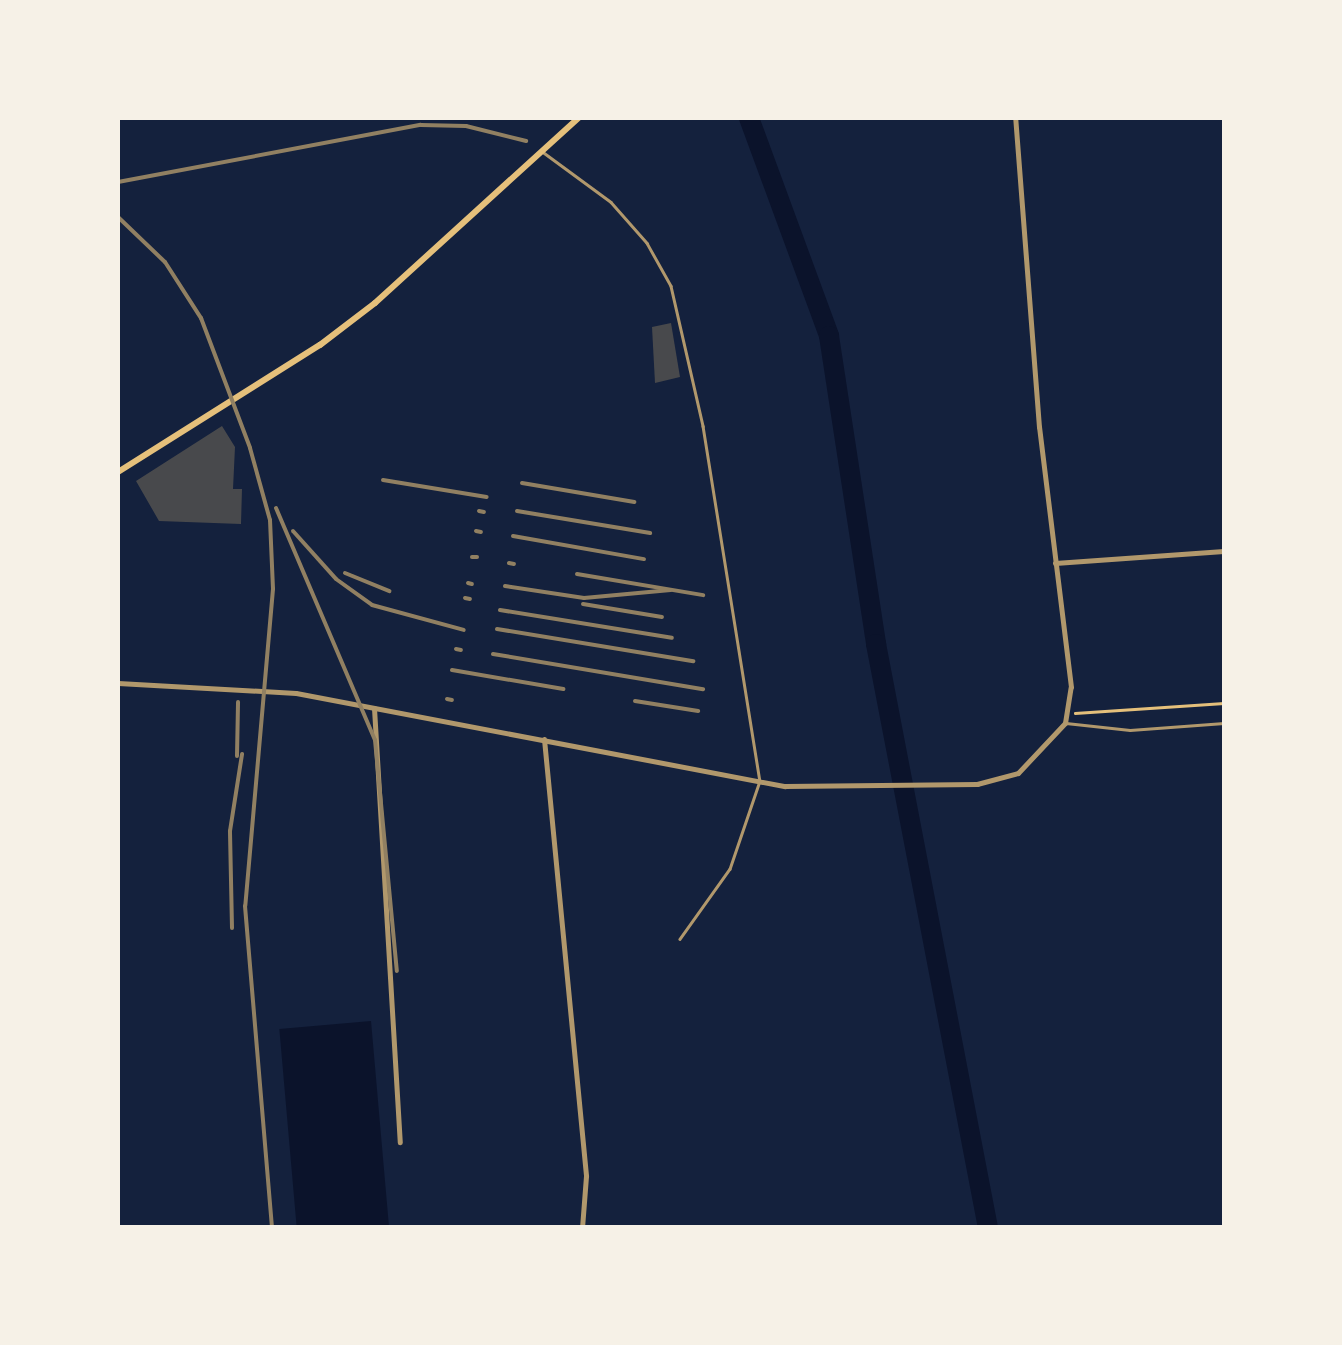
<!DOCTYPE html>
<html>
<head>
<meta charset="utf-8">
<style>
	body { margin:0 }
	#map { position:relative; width:1342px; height:1345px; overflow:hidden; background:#14213d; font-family:"PT Sans",sans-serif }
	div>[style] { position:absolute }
	.water>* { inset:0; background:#0b132b; transform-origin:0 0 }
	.river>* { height:20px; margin:-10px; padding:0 10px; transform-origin:10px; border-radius:10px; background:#0b132b }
	.building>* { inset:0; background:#48494c }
	.path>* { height:2.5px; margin:-1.25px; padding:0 1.25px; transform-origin:1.25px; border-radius:1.25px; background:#e5c07b }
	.service>* { height:2.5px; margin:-1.25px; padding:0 1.25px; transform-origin:1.25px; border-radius:1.25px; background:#b1986c }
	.minor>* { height:5px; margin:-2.5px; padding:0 2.5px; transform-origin:2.5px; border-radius:2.5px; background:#b1986c }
	.tertiary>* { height:5px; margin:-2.5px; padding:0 2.5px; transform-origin:2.5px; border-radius:2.5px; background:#b1986c }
	.secondary>* { height:6px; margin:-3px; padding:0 3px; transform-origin:3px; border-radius:3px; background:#e5c07b }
	.rail>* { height:4px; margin:-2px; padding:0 2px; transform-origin:2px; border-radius:2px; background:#918062 }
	span { translate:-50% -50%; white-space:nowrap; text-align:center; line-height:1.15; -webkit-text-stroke:8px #f6f1e7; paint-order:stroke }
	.frame { position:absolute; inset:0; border:120px solid #f6f1e7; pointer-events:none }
</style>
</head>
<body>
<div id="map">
	<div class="water">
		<i style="left:371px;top:1021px;width:207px;height:92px;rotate:85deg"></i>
	</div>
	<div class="river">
		<i style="left:749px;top:118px;width:232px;rotate:69.8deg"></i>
		<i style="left:829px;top:336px;width:312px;rotate:81.3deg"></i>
		<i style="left:876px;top:644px;width:595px;rotate:79.14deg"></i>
	</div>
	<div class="building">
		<i style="clip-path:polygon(671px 323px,680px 377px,655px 383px,652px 327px)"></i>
		<i style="clip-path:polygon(222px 426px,235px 447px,233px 489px,242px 489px,241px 524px,159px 521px,136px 481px)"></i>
	</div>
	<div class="path">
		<i style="left:1075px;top:713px;width:149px;rotate:-3.8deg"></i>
	</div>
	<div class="service">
		<i style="left:543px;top:152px;width:84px;rotate:36.3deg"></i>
		<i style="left:611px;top:202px;width:55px;rotate:48.7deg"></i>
		<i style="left:647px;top:243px;width:49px;rotate:60.8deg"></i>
		<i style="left:671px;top:286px;width:144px;rotate:77.1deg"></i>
		<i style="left:703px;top:426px;width:360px;rotate:80.9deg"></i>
		<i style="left:760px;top:781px;width:93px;rotate:108.8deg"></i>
		<i style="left:730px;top:869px;width:86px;rotate:125.5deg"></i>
		<i style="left:1066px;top:723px;width:64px;rotate:6.2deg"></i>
		<i style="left:1130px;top:730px;width:94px;rotate:-4.3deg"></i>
	</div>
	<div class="minor">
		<i style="left:1055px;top:563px;width:169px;rotate:-4.1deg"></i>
		<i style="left:374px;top:708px;width:435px;rotate:86.6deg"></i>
		<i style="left:544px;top:739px;width:439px;rotate:84.5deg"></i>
		<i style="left:586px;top:1176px;width:52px;rotate:94.4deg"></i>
	</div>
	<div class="tertiary">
		<i style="left:118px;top:683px;width:178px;rotate:3.2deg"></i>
		<i style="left:296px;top:693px;width:498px;rotate:10.8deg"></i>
		<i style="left:785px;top:786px;width:192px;rotate:-0.6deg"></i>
		<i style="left:977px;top:784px;width:42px;rotate:-15deg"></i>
		<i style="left:1018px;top:773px;width:69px;rotate:-46.8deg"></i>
		<i style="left:1065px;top:723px;width:36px;rotate:-81deg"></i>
		<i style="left:1071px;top:687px;width:262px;rotate:-97deg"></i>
		<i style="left:1039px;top:427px;width:310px;rotate:-94.4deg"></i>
	</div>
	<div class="secondary">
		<i style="left:118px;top:472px;width:239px;rotate:-32.2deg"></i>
		<i style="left:320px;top:345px;width:69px;rotate:-37.4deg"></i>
		<i style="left:375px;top:303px;width:275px;rotate:-42.3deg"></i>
	</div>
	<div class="rail">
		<i style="left:118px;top:182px;width:308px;rotate:-10.7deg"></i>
		<i style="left:421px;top:125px;width:45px;rotate:1.3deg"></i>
		<i style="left:466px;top:126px;width:62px;rotate:14deg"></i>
		<i style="left:118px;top:217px;width:65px;rotate:43.8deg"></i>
		<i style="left:165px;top:262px;width:67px;rotate:57.3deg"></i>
		<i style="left:201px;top:318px;width:139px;rotate:69.3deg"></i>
		<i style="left:250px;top:448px;width:75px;rotate:74.5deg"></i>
		<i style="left:270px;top:520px;width:69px;rotate:87.5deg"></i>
		<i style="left:273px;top:589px;width:318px;rotate:95deg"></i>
		<i style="left:245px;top:906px;width:323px;rotate:85.2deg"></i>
		<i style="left:383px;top:480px;width:105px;rotate:9.3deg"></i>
		<i style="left:522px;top:483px;width:114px;rotate:9.6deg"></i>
		<i style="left:276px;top:508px;width:252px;rotate:66.9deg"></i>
		<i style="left:375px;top:740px;width:232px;rotate:84.6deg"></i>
		<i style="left:479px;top:511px;width:5px;rotate:11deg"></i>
		<i style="left:517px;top:511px;width:135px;rotate:9.4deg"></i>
		<i style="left:293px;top:531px;width:64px;rotate:48.1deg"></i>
		<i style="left:336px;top:579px;width:44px;rotate:35.8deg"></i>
		<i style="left:372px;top:605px;width:95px;rotate:15.2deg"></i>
		<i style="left:476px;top:531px;width:5px;rotate:11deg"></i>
		<i style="left:513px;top:536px;width:133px;rotate:10deg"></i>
		<i style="left:472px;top:557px;width:5px"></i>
		<i style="left:509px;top:563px;width:5px;rotate:11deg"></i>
		<i style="left:345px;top:573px;width:48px;rotate:22.2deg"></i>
		<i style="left:577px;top:574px;width:128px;rotate:9.5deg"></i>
		<i style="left:468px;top:583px;width:4px;rotate:14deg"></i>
		<i style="left:505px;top:586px;width:80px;rotate:8.6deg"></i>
		<i style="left:584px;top:598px;width:87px;rotate:-5.3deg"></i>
		<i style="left:465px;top:598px;width:5px;rotate:11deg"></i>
		<i style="left:583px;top:604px;width:80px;rotate:9.3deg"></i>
		<i style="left:500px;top:610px;width:174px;rotate:9.2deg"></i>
		<i style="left:497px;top:629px;width:199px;rotate:9.3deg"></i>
		<i style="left:456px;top:649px;width:5px;rotate:11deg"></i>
		<i style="left:493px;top:654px;width:213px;rotate:9.5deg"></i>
		<i style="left:452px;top:670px;width:113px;rotate:9.7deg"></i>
		<i style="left:447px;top:699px;width:5px;rotate:11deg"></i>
		<i style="left:635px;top:701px;width:64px;rotate:9deg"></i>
		<i style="left:237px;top:756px;width:54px;rotate:-88.9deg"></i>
		<i style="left:232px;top:928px;width:97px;rotate:-91.2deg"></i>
		<i style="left:230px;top:831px;width:78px;rotate:-81.1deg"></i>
	</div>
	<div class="frame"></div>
</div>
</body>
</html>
